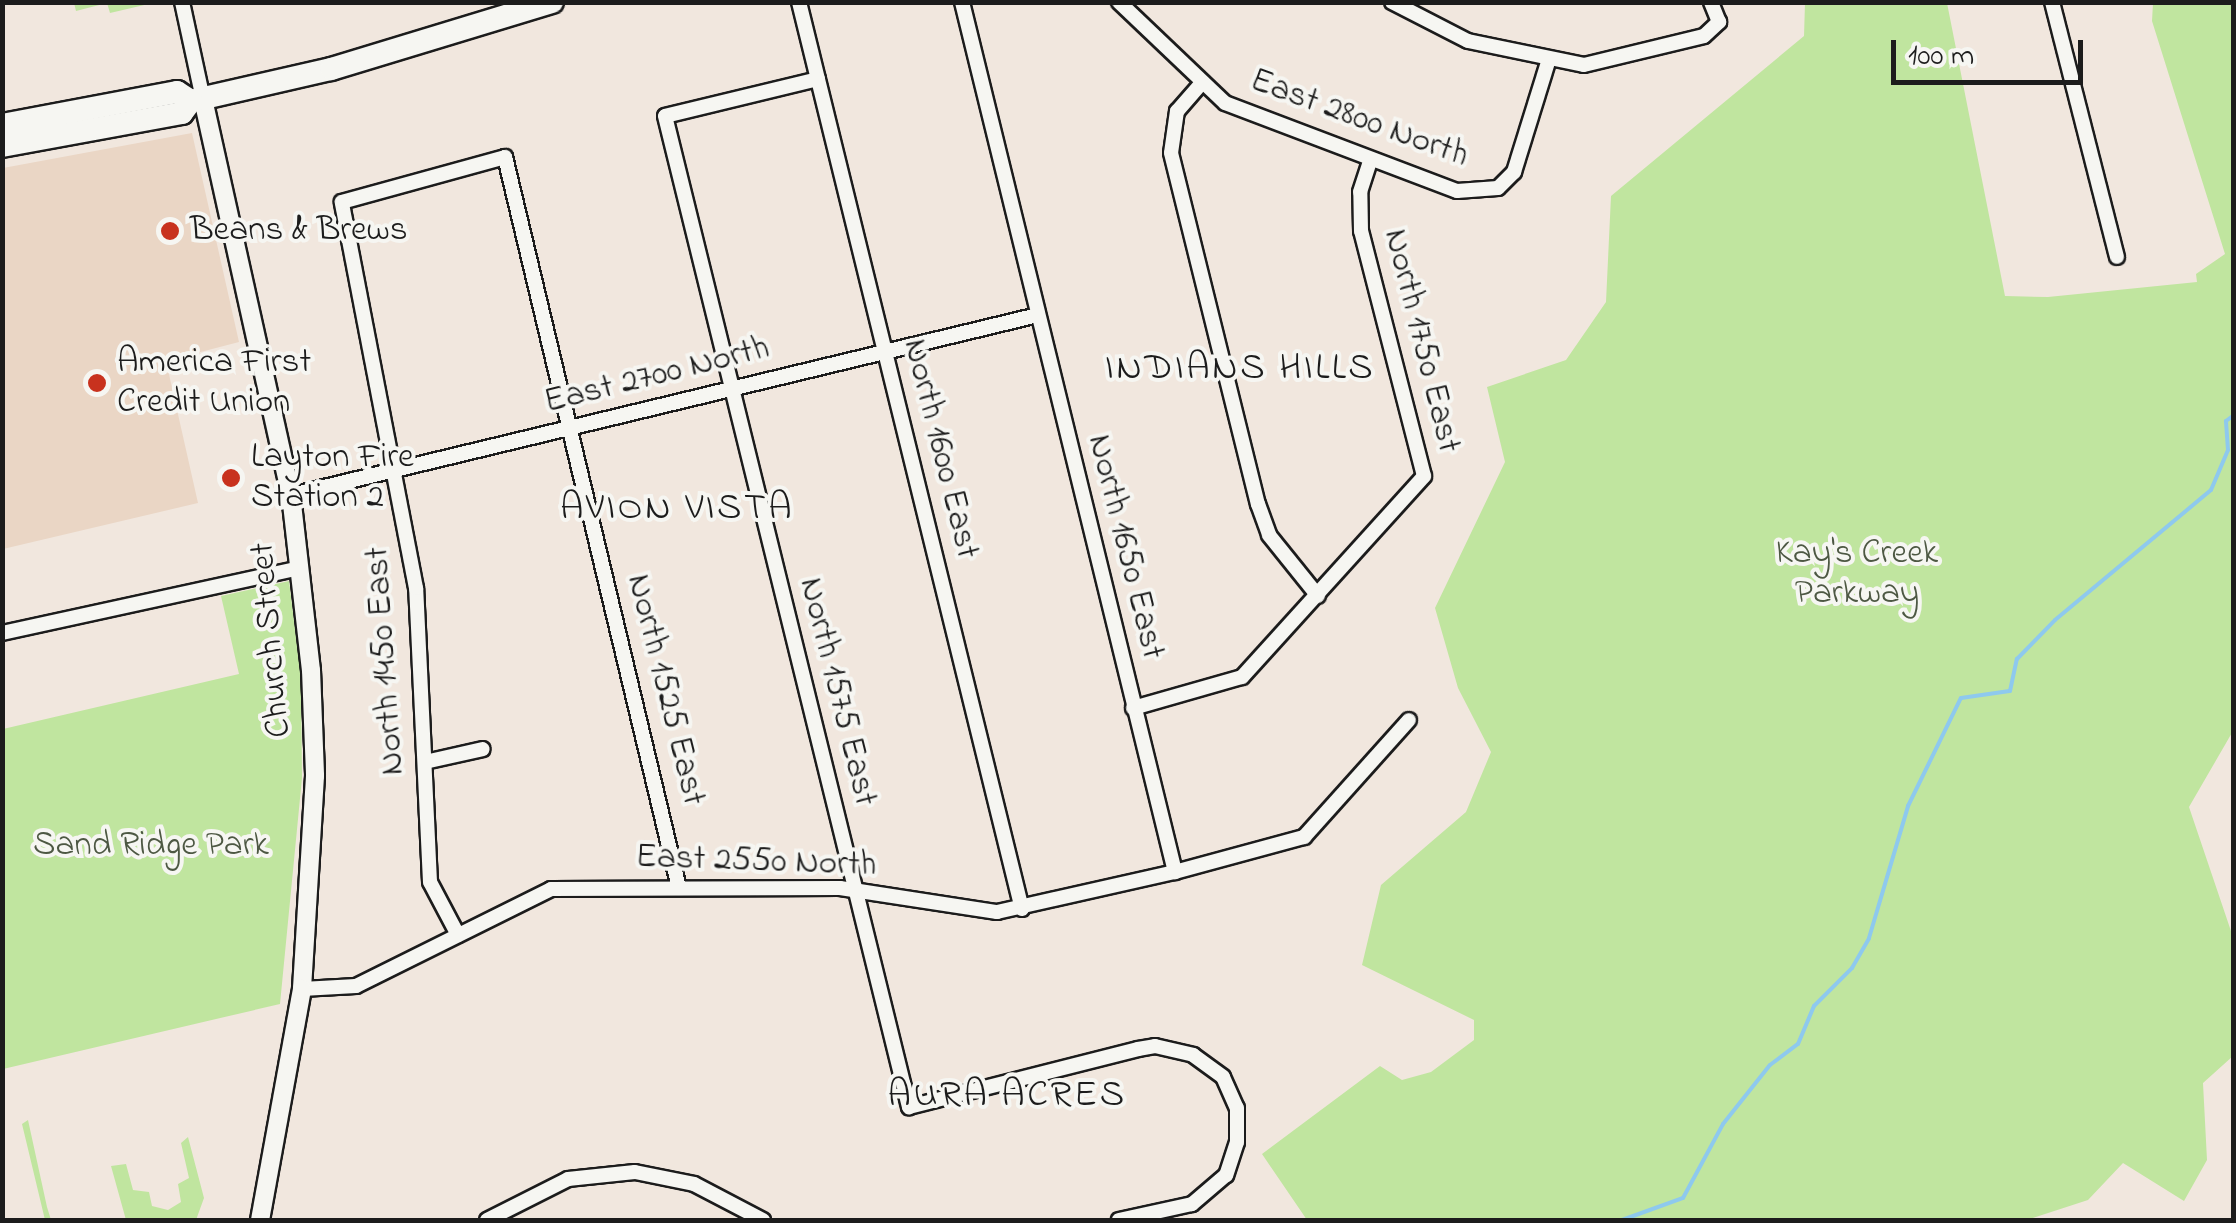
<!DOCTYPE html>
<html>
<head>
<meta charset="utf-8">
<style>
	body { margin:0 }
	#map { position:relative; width:2236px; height:1223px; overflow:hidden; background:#f1e7de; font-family:"Indie Flower",sans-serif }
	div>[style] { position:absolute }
	.built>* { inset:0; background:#ead6c5 }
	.green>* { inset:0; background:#c0e59f }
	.stream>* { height:4px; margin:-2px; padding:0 2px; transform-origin:2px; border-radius:2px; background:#8ec9ee }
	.roads { filter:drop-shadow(2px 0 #1c1c1c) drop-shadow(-2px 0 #1c1c1c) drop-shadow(0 2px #1c1c1c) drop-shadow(0 -2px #1c1c1c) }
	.minor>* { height:14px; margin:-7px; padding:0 7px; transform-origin:7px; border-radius:7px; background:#f6f6f2 }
	.tertiary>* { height:18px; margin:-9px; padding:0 9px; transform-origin:9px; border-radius:9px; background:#f6f6f2 }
	.primary>* { height:22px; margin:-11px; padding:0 11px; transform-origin:11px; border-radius:11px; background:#f6f6f2 }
	.dots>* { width:28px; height:28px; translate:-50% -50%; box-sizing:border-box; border:5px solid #f6f6f2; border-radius:50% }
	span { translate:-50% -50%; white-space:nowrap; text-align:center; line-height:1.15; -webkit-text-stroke:8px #f6f6f2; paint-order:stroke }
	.street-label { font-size:35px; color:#1c1c1c }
	.poi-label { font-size:35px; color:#1c1c1c }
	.left { translate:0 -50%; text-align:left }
	.park-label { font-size:35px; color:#4d5843 }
	.neighbourhood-label { font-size:38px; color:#1c1c1c; letter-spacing:2.5px }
	.frame { position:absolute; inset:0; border:5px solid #1c1c1c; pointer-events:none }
	.scale { position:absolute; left:1891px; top:40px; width:192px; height:45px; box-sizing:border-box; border:5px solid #1c1c1c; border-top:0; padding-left:12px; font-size:30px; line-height:35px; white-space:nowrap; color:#1c1c1c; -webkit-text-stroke:8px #f6f6f2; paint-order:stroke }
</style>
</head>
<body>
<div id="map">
	<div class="built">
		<i style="clip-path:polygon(192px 133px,239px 342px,166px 361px,198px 503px,3px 549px,3px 168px)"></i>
	</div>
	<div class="green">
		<i style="clip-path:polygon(74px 3px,74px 2px,153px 3px,110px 13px,107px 3px,76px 11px)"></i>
		<i style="clip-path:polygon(1805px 3px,1947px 3px,2005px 296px,2048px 297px,2197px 282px,2196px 274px,2225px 254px,2152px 21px,2153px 3px,2233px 3px,2233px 731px,2189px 807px,2233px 937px,2233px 1056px,2203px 1083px,2207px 1160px,2184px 1201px,2123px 1163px,2088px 1200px,2027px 1220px,1307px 1220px,1262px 1154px,1380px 1066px,1402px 1080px,1431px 1072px,1474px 1040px,1474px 1020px,1362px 965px,1381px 885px,1466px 812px,1491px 752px,1458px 688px,1435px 608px,1505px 462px,1487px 387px,1566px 360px,1606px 302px,1611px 196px,1804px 36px)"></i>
		<i style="clip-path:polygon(289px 581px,301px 676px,302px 778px,280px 1004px,3px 1069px,3px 729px,239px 674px,221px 596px)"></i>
		<i style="clip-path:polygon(28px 1120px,47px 1207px,51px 1220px,45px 1220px,22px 1124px)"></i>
		<i style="clip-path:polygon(188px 1137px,204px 1198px,196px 1220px,126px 1220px,111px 1166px,126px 1164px,133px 1190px,149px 1192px,152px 1206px,168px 1210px,181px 1202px,178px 1184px,189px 1178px,181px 1143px)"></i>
	</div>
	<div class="stream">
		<i style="left:1622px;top:1220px;width:65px;rotate:-19.8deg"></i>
		<i style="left:1683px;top:1198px;width:84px;rotate:-61.6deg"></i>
		<i style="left:1723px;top:1124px;width:75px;rotate:-51.5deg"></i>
		<i style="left:1770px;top:1065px;width:35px;rotate:-37deg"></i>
		<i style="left:1798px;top:1044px;width:41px;rotate:-67.2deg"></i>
		<i style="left:1814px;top:1006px;width:54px;rotate:-45deg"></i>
		<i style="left:1852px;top:968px;width:34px;rotate:-60deg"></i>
		<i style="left:1869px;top:938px;width:138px;rotate:-73.5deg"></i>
		<i style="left:1908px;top:806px;width:120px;rotate:-63.9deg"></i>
		<i style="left:1961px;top:698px;width:49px;rotate:-8.1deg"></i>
		<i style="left:2010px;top:691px;width:33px;rotate:-78deg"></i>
		<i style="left:2017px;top:659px;width:54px;rotate:-45.7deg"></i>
		<i style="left:2055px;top:620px;width:203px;rotate:-39.8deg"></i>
		<i style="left:2211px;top:490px;width:43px;rotate:-67deg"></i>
		<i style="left:2228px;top:450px;width:29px;rotate:-94deg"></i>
		<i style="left:2226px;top:421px;width:10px;rotate:-37deg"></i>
	</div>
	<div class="roads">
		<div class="minor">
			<i style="left:182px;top:2px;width:99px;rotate:77.8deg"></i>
			<i style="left:799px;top:2px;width:934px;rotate:76.19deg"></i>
			<i style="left:962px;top:2px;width:896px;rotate:76.24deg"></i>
			<i style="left:1119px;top:2px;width:146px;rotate:43.6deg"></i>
			<i style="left:1225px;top:103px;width:248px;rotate:20.8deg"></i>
			<i style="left:1457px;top:191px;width:41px;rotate:-4.2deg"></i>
			<i style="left:1498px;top:188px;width:23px;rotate:-45deg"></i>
			<i style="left:1514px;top:172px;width:115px;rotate:-72.8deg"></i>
			<i style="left:1392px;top:2px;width:85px;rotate:27.2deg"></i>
			<i style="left:1468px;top:41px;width:118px;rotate:11.7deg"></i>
			<i style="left:1584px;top:65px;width:123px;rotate:-13.6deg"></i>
			<i style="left:1704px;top:36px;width:21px;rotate:-43deg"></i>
			<i style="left:1719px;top:22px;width:22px;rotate:-112deg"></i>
			<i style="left:2052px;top:2px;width:263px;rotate:75.7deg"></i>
			<i style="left:818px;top:79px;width:157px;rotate:166.4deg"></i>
			<i style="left:665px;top:116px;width:1021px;rotate:76.17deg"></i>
			<i style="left:909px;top:1107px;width:236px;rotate:-14.2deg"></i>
			<i style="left:1138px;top:1049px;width:17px;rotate:-10deg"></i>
			<i style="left:1155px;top:1046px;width:39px;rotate:13deg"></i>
			<i style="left:1193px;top:1055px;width:37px;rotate:36deg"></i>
			<i style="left:1223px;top:1077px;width:34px;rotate:66deg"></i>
			<i style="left:1237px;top:1108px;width:34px;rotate:90deg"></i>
			<i style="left:1237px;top:1142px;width:35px;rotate:108deg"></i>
			<i style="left:1226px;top:1175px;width:45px;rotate:139.5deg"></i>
			<i style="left:1192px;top:1204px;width:75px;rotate:167.6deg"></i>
			<i style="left:1200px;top:85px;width:35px;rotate:131deg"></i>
			<i style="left:1177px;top:111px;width:42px;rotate:98.1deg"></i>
			<i style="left:1171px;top:153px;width:362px;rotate:76.1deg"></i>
			<i style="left:1258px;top:504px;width:33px;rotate:70deg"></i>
			<i style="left:1269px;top:535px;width:78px;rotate:51.2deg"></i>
			<i style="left:291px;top:495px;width:768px;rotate:-13.55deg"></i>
			<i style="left:2px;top:633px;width:305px;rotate:-12.3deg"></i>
			<i style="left:1133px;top:708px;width:113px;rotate:-15.9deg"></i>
			<i style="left:1242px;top:677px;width:271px;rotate:-47.8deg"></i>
			<i style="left:1424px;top:476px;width:253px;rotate:-104.4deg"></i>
			<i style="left:1361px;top:231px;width:39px;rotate:-91deg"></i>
			<i style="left:1360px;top:192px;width:32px;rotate:-72deg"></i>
			<i style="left:425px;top:762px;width:59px;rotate:-12.6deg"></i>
			<i style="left:458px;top:935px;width:60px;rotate:-117.8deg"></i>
			<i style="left:430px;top:882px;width:294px;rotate:-92.7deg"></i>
			<i style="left:416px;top:588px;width:393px;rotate:-100.9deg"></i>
			<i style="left:342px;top:202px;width:169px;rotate:-15.4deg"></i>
			<i style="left:505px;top:157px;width:751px;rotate:76.61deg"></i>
			<i style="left:302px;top:989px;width:54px;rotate:-3.2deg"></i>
			<i style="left:356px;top:986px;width:218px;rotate:-26.4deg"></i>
			<i style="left:551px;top:889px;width:289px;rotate:-0.2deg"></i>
			<i style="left:840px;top:888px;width:159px;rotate:8.7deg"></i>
			<i style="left:997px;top:912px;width:182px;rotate:-12.7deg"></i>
			<i style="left:1175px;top:872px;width:134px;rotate:-15.2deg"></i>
			<i style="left:1304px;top:837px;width:157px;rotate:-48.1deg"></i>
			<i style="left:487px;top:1220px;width:91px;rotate:-26.8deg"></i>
			<i style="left:568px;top:1179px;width:67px;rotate:-6deg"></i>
			<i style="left:635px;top:1172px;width:60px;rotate:11.5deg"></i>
			<i style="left:694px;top:1184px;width:78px;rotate:27.6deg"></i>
		</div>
		<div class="tertiary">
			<i style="left:203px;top:99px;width:406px;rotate:77.5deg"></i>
			<i style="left:291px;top:495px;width:176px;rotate:83.5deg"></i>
			<i style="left:311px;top:670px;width:106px;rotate:87.8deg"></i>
			<i style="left:315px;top:776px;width:213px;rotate:93.5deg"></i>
			<i style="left:302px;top:989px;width:235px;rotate:100.3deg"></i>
		</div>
		<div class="primary">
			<i style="left:191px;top:101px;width:144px;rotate:-12.9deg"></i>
			<i style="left:331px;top:69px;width:231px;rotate:-16.9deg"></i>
			<i style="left:2px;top:125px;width:178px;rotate:-10.7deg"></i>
			<i style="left:177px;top:92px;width:17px;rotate:33deg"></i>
			<i style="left:191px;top:101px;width:15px;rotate:127deg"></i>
			<i style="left:182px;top:113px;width:183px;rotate:169.6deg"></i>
		</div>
	</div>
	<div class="dots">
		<i style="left:170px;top:231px;background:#c8321e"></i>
		<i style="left:97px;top:383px;background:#c8321e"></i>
		<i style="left:231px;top:478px;background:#c8321e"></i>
	</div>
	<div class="street-label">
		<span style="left:1359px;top:119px;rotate:20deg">East 2800 North</span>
		<span style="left:1421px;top:341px;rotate:76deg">North 1750 East</span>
		<span style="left:657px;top:376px;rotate:-14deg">East 2700 North</span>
		<span style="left:940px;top:449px;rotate:76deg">North 1600 East</span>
		<span style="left:1125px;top:547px;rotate:76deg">North 1650 East</span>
		<span style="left:272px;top:640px;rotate:-95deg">Church Street</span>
		<span style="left:386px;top:661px;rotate:-94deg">North 1450 East</span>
		<span style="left:665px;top:690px;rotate:76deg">North 1525 East</span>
		<span style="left:837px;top:692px;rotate:76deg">North 1575 East</span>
		<span style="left:756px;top:862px;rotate:2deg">East 2550 North</span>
	</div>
	<div class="poi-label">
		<span class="left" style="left:190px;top:231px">Beans &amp; Brews</span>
		<span class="left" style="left:117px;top:383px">America First<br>Credit Union</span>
		<span class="left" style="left:251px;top:478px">Layton Fire<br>Station 2</span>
	</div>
	<div class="park-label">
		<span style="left:1857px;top:574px">Kay's Creek<br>Parkway</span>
		<span style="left:151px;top:846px">Sand Ridge Park</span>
	</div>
	<div class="neighbourhood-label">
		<span style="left:1240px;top:370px">INDIANS HILLS</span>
		<span style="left:677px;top:510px">AVION VISTA</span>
		<span style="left:1007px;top:1097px">AURA ACRES</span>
	</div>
	<div class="frame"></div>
	<div class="scale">100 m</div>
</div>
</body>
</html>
